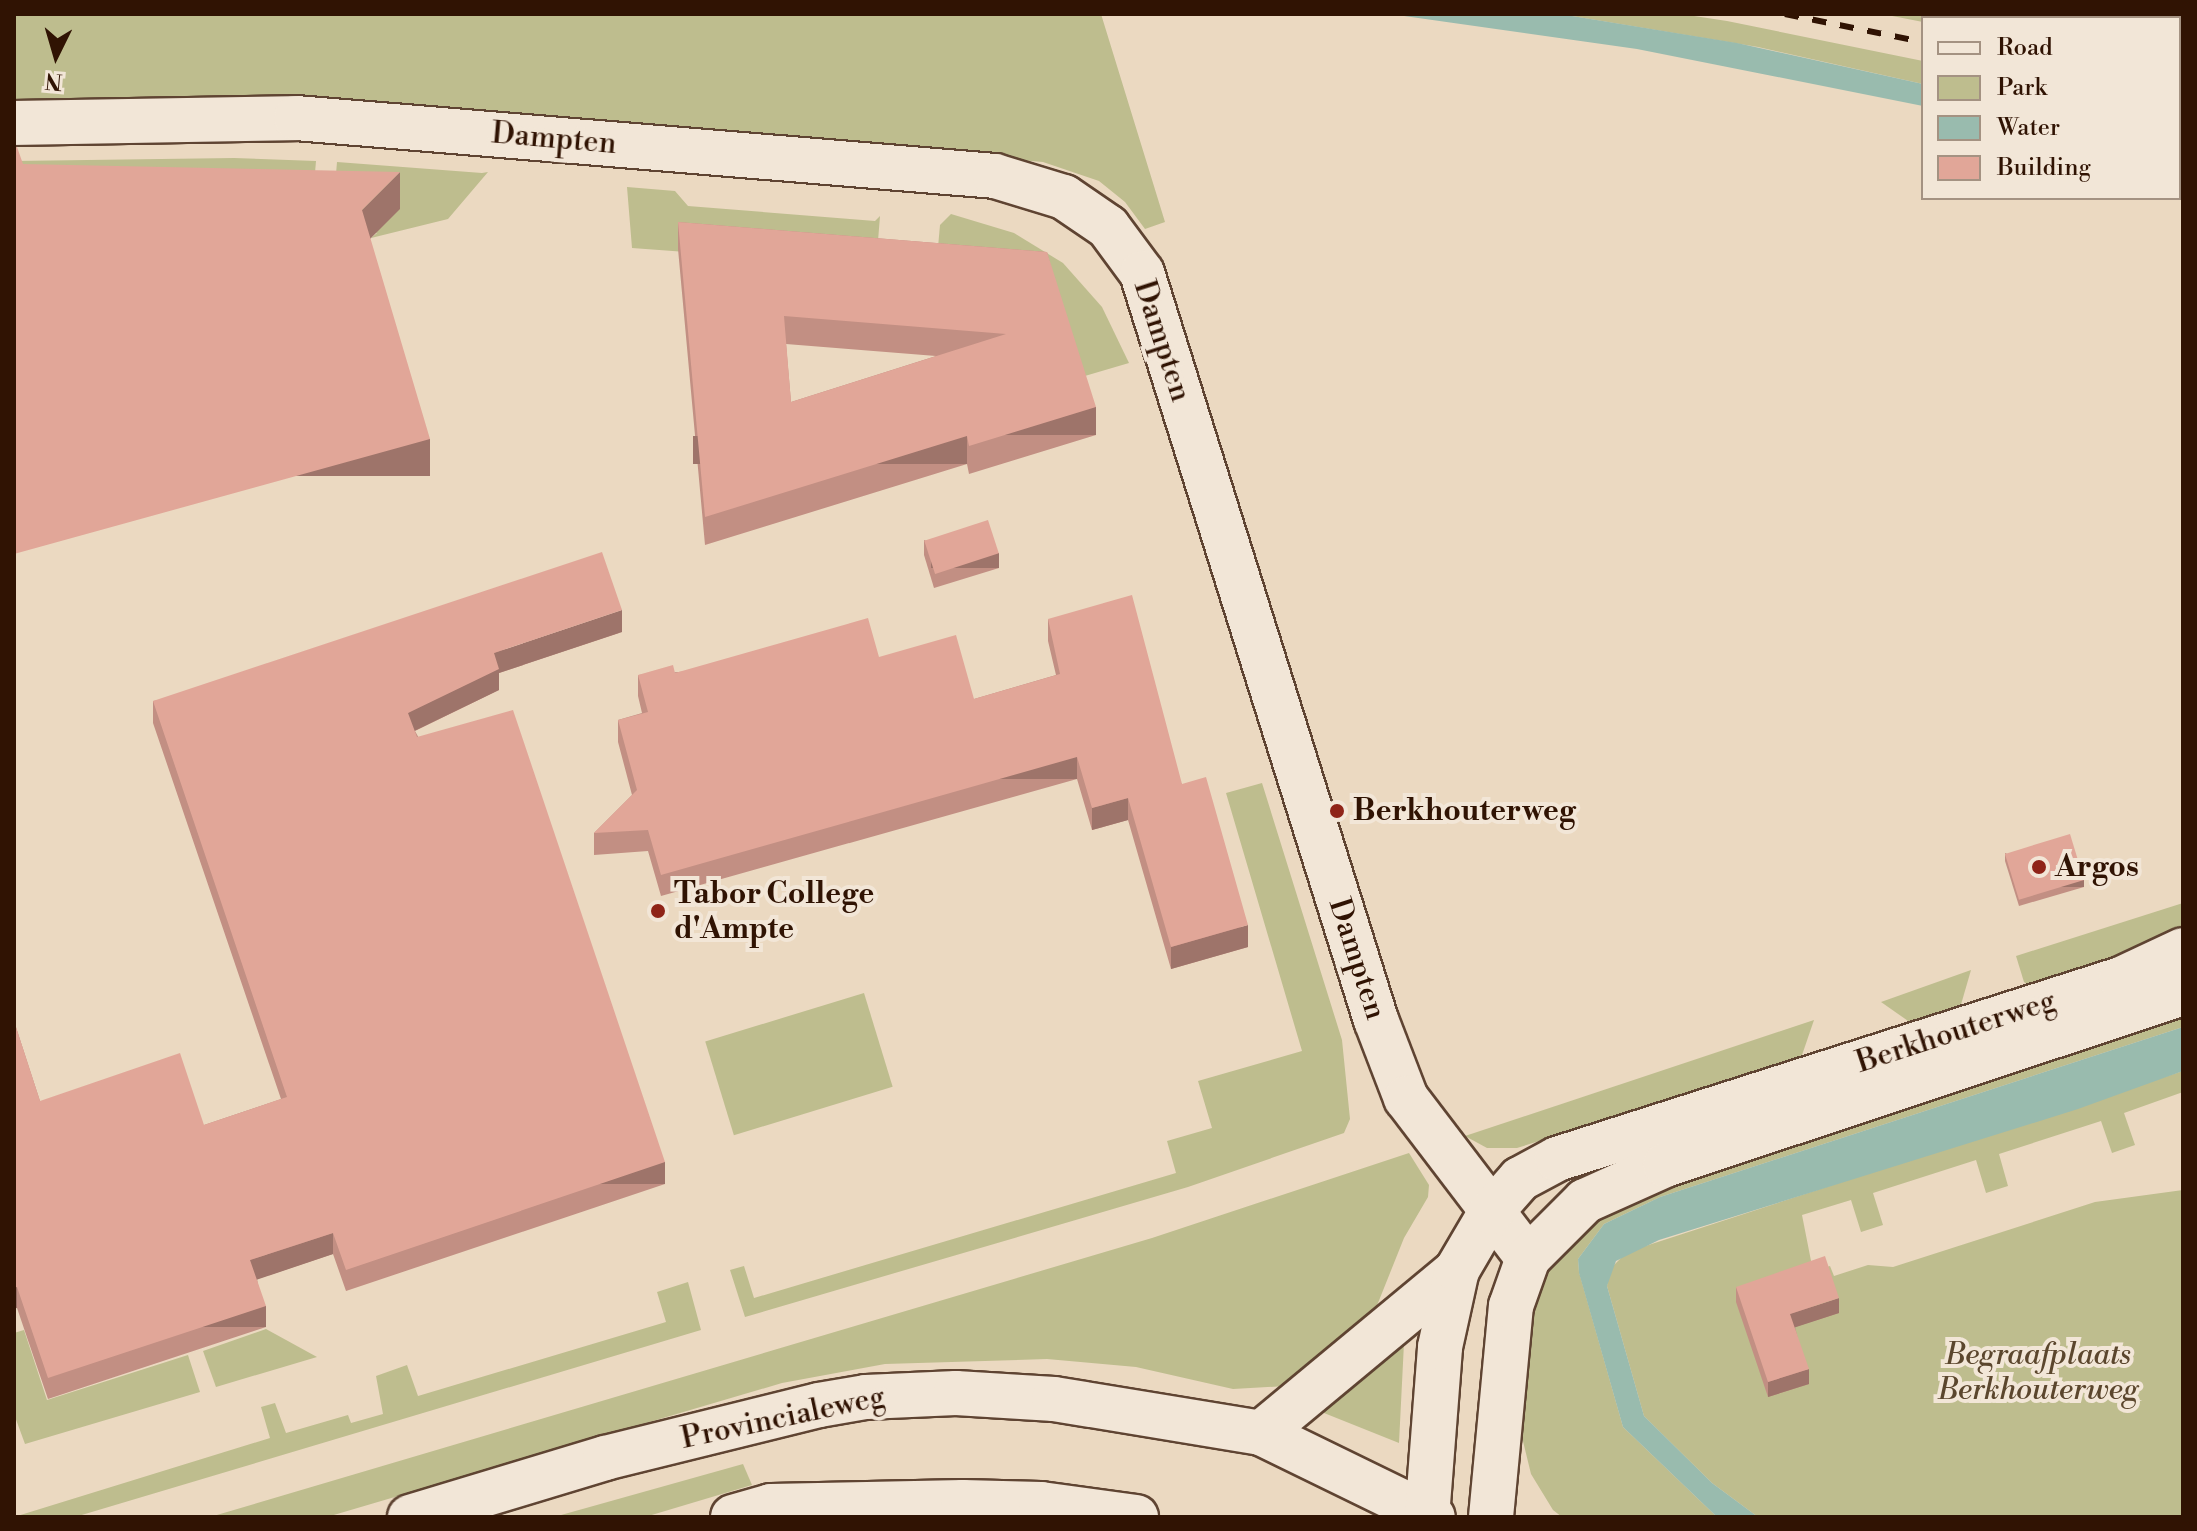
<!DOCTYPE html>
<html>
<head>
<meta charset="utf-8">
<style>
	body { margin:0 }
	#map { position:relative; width:2197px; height:1531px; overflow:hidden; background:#ebd9c1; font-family:"Libre Bodoni",serif }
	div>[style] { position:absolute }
	.green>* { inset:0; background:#bebd8e; transform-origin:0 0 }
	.water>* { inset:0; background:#99bbae }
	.roads { filter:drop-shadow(2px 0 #5f4432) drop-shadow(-2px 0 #5f4432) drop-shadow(0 2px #5f4432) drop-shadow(0 -2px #5f4432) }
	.minor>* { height:44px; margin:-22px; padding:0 22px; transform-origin:22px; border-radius:22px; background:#f2e6d7 }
	.secondary>* { height:44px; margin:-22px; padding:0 22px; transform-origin:22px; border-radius:22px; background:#f2e6d7 }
	.rail>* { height:6px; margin-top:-3px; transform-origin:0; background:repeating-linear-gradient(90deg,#301303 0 14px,transparent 0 28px) }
	.wall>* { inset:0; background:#c28f83 }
	.shaded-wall>* { inset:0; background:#9e746a; transform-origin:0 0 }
	.building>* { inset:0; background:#e1a698; transform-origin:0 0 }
	.dots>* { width:22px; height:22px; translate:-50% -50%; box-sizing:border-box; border:4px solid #f2e6d7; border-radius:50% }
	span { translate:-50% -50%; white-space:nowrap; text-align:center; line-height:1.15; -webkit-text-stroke:8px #f2e6d7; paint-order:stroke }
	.street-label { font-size:30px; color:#301303 }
	.poi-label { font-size:30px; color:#301303; font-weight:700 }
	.left { translate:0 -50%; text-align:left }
	.park-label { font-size:30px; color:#5b462d; font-style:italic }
	.frame { position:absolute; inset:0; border:16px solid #301303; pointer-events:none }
	.legend { position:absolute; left:1921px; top:16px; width:260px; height:184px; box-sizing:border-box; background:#f2e6d7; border:2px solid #a49282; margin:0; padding:10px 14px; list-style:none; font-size:24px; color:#301303 }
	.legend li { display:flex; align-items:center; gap:16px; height:40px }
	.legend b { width:40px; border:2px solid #a49282 }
	.north { position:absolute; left:16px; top:16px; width:80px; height:80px; -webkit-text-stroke:6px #f2e6d7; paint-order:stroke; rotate:185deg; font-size:22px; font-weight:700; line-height:32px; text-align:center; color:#301303 }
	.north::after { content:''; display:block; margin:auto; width:28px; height:36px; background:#301303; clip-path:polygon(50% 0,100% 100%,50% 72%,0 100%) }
</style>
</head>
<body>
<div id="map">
	<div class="green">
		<i style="clip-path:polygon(14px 14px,1101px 14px,1165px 222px,1145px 229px,1125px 202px,1099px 181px,1043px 162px,349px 104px,14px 102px)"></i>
		<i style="clip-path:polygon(1560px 14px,1681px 14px,1727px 21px,1923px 61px,1923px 84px,1758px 47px)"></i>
		<i style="clip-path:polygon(1882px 14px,1994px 14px,2013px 18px,1923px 18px,1923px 22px)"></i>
		<i style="clip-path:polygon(2088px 14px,2183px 14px,2183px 33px,2179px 34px,2179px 18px)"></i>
		<i style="clip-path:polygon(234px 158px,316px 161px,312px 208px,23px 201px,14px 161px)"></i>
		<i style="clip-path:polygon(337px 162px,482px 173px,488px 172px,448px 219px,371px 238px,377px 233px,333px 209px)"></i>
		<i style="clip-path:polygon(627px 187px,675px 191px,688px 206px,875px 221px,880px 216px,876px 266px,632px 248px)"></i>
		<i style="clip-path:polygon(951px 214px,1014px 233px,1063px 263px,1102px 307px,1129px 363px,1078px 378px,936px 270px,940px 225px)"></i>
		<i style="clip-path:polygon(1262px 783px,1342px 1040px,1350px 1119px,1344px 1133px,1188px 1187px,745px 1317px,730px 1270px,744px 1266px,754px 1298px,1176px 1173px,1167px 1141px,1212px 1128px,1198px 1081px,1302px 1051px,1226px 793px)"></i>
		<i style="clip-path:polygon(2183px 903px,2183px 937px,2029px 986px,2024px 982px,2016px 956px)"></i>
		<i style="clip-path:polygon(1971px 970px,1960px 1008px,1911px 1023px,1881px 1002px)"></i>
		<i style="left:864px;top:993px;width:98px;height:166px;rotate:73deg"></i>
		<i style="clip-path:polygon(2183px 1009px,2183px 1027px,1660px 1197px,1604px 1224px,1578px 1259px,1579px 1272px,1623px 1427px,1717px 1517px,1562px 1517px,1553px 1510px,1531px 1474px,1521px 1433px,1525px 1329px,1549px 1259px,1609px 1202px)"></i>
		<i style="clip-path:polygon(1814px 1020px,1801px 1058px,1517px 1148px,1487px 1148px,1465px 1136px)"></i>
		<i style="clip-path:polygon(2183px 1071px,2183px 1092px,2124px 1113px,2135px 1145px,2112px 1153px,2101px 1121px,1999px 1154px,2008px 1186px,1986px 1193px,1976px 1160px,1873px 1193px,1883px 1225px,1861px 1232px,1851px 1200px,1802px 1215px,1813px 1271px,1830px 1266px,1834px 1276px,1868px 1265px,1893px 1267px,2095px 1202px,2183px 1190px,2183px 1517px,1758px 1517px,1712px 1483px,1644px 1416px,1607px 1286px,1610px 1269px,1627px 1252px)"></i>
		<i style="clip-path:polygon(1409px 1153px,1429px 1185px,1428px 1197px,1404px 1238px,1374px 1313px,1286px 1386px,1233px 1389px,1136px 1367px,1047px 1359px,885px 1364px,782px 1383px,327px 1517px,210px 1517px,1152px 1238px)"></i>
		<i style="clip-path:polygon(688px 1282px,701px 1330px,75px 1517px,14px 1517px,270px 1438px,261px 1407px,275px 1403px,286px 1433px,348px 1415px,351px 1423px,383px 1414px,376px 1376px,407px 1365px,418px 1396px,666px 1322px,657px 1292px)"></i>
		<i style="clip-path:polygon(266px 1329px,317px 1357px,216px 1387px,203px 1351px)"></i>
		<i style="clip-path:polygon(24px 1330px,47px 1400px,188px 1355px,200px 1392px,25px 1444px,14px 1414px,14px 1333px)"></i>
		<i style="clip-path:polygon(1398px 1341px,1404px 1343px,1399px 1443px,1319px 1411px,1358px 1384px)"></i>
		<i style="clip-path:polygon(743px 1464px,752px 1485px,645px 1517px,554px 1517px)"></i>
	</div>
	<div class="water">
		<i style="clip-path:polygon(1390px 14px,1560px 14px,1737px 43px,1923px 84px,1923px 106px,1637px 49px)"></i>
		<i style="clip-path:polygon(1994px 14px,2088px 14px,2105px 18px,2014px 18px)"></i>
		<i style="clip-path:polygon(2183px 1027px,2183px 1071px,2078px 1109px,1659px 1240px,1616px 1261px,1607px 1286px,1644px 1416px,1712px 1483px,1758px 1517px,1717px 1517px,1623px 1427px,1579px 1273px,1578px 1259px,1604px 1224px,1660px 1197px)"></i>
	</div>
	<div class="roads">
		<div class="minor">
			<i style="left:14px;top:123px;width:282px;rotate:-1deg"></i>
			<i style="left:296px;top:118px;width:701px;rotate:4.74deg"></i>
			<i style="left:995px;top:176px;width:72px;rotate:16.9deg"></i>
			<i style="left:1064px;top:197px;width:53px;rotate:34.3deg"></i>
			<i style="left:1108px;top:227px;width:57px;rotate:53.5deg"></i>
			<i style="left:1142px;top:273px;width:783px;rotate:72.61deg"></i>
			<i style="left:1376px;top:1020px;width:84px;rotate:69deg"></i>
			<i style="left:1406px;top:1098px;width:201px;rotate:52.7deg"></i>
		</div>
		<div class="secondary">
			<i style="left:1261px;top:1433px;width:255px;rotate:-39.7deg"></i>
			<i style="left:410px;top:1517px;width:204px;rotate:-16.8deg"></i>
			<i style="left:605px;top:1458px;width:220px;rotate:-13.9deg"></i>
			<i style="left:819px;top:1405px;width:48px;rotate:-9.7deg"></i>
			<i style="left:866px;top:1397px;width:90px;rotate:-2.5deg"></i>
			<i style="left:956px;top:1393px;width:98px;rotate:3.5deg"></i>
			<i style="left:1054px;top:1399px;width:210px;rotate:9.3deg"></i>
			<i style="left:1261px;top:1433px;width:191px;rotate:26deg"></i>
			<i style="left:733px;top:1517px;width:40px;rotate:-16deg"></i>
			<i style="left:771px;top:1506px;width:192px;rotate:-1.2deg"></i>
			<i style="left:963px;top:1502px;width:78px;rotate:1.5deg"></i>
			<i style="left:1041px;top:1504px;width:96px;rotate:7.8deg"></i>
			<i style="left:1427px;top:1517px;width:170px;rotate:-85.6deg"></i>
			<i style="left:1440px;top:1347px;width:79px;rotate:-77.6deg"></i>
			<i style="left:1457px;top:1270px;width:67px;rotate:-59.6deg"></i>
			<i style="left:1491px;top:1212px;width:44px;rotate:-48.7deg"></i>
			<i style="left:1520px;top:1179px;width:42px;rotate:-28.4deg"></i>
			<i style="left:1557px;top:1159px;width:592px;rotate:-17.7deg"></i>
			<i style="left:2121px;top:979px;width:68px;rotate:-25.1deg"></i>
			<i style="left:1491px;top:1517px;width:212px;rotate:-84.6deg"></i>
			<i style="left:1511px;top:1306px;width:51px;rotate:-70.5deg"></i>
			<i style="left:1528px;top:1258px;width:81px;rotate:-45deg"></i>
			<i style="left:1585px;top:1201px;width:88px;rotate:-24.2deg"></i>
			<i style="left:1665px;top:1165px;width:546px;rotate:-18.37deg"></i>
		</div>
	</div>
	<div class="rail">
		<i style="left:1785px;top:14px;width:141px;rotate:11.5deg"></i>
		<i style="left:2179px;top:101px;width:4px;rotate:14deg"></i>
	</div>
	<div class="wall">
		<i style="clip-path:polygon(evenodd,678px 222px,1047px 252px,1096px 435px,969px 474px,967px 464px,705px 545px,678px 249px,678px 222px,786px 344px,936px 356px,791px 402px,786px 344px)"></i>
		<i style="clip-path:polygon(924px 540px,999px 568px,934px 588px,924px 555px)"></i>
		<i style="clip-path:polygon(1048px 619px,1182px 784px,1248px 947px,1171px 969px,1128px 820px,1092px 830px,1077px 779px,661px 896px,648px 851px,594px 855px,594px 833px,632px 795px,618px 742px,618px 720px,642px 713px,638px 696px,638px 675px,879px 657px,974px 699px,1056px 675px,1048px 641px)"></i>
		<i style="clip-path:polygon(622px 632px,499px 673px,499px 690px,415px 731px,665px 1184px,346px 1291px,333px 1254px,257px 1279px,266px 1327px,48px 1399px,17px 1308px,14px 1309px,14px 1021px,40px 1101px,204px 1125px,281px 1099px,153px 723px,153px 701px)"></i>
		<i style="clip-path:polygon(2005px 853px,2084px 887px,2019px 906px,2005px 861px)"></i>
		<i style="clip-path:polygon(1736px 1287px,1839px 1313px,1795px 1327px,1809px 1384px,1768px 1397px,1736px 1302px)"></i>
	</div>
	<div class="shaded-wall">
		<i style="clip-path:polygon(400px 172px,400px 209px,362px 247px,362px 210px)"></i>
		<i style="left:1096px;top:407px;width:28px;height:133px;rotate:90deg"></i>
		<i style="left:967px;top:436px;width:28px;height:274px;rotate:90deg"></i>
		<i style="left:430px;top:439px;width:37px;height:432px;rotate:90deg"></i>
		<i style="left:999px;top:553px;width:15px;height:68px;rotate:90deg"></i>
		<i style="clip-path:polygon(622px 610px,622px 632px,499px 673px,499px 690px,408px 734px,408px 713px,494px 653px)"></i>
		<i style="left:1077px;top:757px;width:22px;height:432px;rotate:90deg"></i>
		<i style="clip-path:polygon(1128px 798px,1128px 820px,1092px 830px,1092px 808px)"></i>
		<i style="left:2084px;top:880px;width:7px;height:68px;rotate:90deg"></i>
		<i style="clip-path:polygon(1248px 925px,1248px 947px,1171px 969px,1171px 947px)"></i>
		<i style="left:665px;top:1162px;width:22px;height:337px;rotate:90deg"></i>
		<i style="clip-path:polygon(333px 1233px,333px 1254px,250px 1282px,250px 1260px)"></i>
		<i style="left:17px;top:1287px;width:21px;height:3px;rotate:90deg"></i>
		<i style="clip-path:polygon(1839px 1298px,1839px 1313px,1790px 1329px,1790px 1314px)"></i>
		<i style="left:266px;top:1306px;width:21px;height:230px;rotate:90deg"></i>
		<i style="clip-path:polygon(1809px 1369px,1809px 1384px,1768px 1397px,1768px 1382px)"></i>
	</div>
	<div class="building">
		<i style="clip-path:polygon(14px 147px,17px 147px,23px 164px,400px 172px,362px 210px,430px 439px,14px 554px)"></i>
		<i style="clip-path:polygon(evenodd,678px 222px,1047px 252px,1096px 407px,969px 446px,967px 436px,705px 517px,678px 222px,784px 316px,1006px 334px,791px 402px,784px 316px)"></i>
		<i style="left:988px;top:520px;width:35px;height:67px;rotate:72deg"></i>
		<i style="clip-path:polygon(602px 552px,622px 610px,494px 653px,499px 669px,408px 713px,417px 737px,513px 710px,665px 1162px,346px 1270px,333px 1233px,250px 1260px,266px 1306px,48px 1378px,17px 1287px,14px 1288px,14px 1021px,40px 1101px,180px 1053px,204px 1125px,287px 1097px,153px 701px)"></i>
		<i style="clip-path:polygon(1132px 595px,1182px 784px,1206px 777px,1248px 925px,1171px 947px,1128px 798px,1092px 808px,1077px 757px,661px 875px,648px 830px,594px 833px,637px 790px,618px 720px,648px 712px,638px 675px,673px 665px,675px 673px,868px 618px,879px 657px,956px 635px,974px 699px,1060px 674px,1048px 619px)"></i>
		<i style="left:2070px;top:834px;width:48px;height:68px;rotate:73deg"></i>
		<i style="clip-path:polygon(1825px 1256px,1839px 1298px,1790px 1314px,1809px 1369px,1768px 1382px,1736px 1287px)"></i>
	</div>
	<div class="dots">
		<i style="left:1337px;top:811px;background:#8f2418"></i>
		<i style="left:2039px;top:867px;background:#8f2418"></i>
		<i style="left:658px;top:911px;background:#8f2418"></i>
	</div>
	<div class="street-label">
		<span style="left:554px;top:139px;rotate:5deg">Dampten</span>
		<span style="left:1162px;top:341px;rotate:72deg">Dampten</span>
		<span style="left:1357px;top:959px;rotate:72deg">Dampten</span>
		<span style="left:1956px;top:1032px;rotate:-18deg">Berkhouterweg</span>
		<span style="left:783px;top:1418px;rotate:-12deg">Provincialeweg</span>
	</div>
	<div class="poi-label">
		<span class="left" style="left:1353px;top:811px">Berkhouterweg</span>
		<span class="left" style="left:2055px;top:867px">Argos</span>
		<span class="left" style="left:674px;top:911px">Tabor College<br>d'Ampte</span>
	</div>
	<div class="park-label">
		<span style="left:2038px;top:1372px">Begraafplaats<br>Berkhouterweg</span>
	</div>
	<div class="frame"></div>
	<ul class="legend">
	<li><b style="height:10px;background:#f2e6d7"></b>Road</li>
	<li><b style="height:22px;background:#bebd8e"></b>Park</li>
	<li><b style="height:22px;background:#99bbae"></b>Water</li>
	<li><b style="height:22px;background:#e1a698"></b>Building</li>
	</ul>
	<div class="north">N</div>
</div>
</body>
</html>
